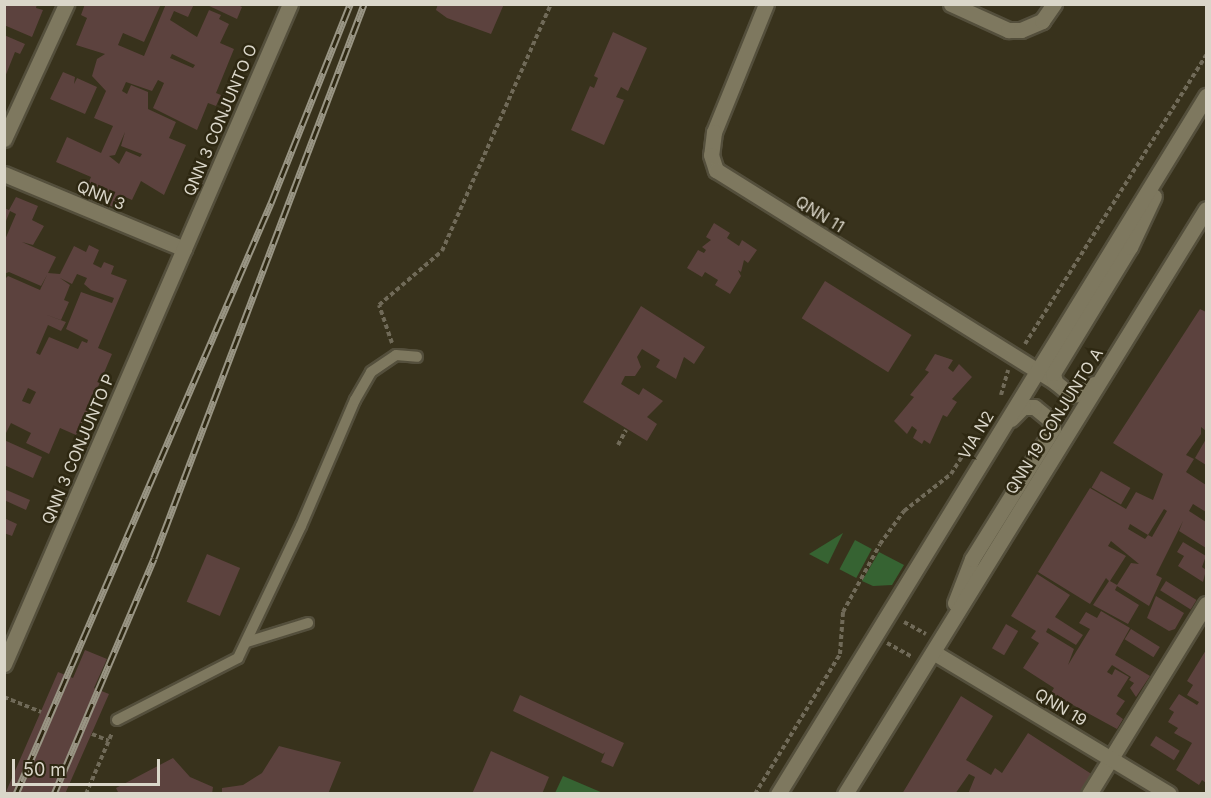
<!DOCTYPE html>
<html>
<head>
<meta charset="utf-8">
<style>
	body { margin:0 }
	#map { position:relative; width:1211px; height:798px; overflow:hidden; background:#38321c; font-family:Inter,sans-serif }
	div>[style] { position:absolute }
	.green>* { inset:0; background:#366332; transform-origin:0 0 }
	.building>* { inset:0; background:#5c423e; transform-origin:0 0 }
	.path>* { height:4px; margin-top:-2px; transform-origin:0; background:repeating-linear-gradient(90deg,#706a58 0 4.5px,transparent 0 7.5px) }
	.roads { filter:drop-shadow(2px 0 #544f3c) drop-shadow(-2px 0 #544f3c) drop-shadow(0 2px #544f3c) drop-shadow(0 -2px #544f3c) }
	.service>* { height:10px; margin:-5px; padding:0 5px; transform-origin:5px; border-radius:5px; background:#7e785f }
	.minor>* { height:15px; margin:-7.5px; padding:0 7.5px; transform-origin:7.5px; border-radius:7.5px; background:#7e785f }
	.tertiary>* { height:15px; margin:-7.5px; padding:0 7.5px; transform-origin:7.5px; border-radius:7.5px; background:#7e785f }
	.secondary>* { height:15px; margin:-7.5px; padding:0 7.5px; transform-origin:7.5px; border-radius:7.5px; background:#7e785f }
	.rail>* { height:7px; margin-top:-3.5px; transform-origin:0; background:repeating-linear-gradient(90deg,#2e2812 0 14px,#999584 0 28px); box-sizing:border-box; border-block:2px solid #999584 }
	span { translate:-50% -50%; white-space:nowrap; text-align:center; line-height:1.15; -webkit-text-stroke:5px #2e2812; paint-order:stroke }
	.street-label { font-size:16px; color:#dad6c9 }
	.frame { position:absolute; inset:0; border:6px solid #dad6c9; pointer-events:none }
	.scale { position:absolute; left:12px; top:759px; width:148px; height:27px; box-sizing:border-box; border:3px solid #dad6c9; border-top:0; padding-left:8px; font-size:18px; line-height:21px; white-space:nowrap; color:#dad6c9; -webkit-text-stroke:4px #2e2812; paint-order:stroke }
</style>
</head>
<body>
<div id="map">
	<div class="green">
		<i style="clip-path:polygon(843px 533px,828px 564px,809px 554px)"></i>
		<i style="left:855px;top:540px;width:19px;height:33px;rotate:28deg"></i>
		<i style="clip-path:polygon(879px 552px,904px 565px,892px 585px,873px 586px,862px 581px)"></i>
		<i style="clip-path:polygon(563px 776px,603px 793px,555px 793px)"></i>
	</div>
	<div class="building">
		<i style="clip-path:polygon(4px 4px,37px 4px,36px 8px,43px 10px,32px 37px,4px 25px)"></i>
		<i style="clip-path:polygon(evenodd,85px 4px,161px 4px,144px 42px,123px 33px,118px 45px,144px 56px,166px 4px,194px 4px,188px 17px,174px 11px,170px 20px,197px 37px,209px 10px,221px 15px,219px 19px,229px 24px,220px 43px,234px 49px,216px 93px,221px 95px,216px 106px,208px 103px,197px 130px,153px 108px,164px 83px,158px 80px,152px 91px,126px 82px,122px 91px,127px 94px,131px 85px,148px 92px,148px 109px,176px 122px,169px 138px,186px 145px,164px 195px,141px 181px,132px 200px,123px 196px,117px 209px,84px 193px,91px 177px,56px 162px,67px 137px,101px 153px,113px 126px,94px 118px,106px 91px,92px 76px,97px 59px,105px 54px,76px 45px,87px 18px,81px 15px,85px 4px,172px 54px,195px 65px,193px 68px,170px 58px,172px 54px,85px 4px,125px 132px,121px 146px,142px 154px,140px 157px,126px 151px,119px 164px,109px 156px,115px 155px,125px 132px)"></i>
		<i style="clip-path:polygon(205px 4px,236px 4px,242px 7px,237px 19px)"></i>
		<i style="clip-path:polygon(438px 4px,504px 4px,491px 34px,447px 18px,436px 10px)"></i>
		<i style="clip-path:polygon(613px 32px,647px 48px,628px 91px,621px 87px,616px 97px,624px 100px,604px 145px,571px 130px,590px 86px,594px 88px,598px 78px,594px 76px)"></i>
		<i style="clip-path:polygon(4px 35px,25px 44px,20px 54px,15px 52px,5px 77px)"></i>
		<i style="clip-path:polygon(63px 72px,75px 77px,74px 84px,77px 78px,97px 87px,85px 114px,50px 99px)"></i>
		<i style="clip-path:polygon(evenodd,16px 197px,38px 206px,32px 220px,44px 226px,33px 245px,22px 242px,56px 257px,48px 273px,60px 274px,74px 246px,86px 252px,89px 245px,99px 250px,93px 264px,101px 268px,104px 262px,114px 266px,111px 274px,127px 280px,98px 348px,112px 354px,89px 408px,76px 435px,60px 428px,49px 454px,26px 443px,31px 433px,11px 423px,4px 437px,4px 280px,8px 276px,40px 290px,47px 275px,41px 286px,9px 272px,4px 274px,4px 242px,16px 214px,10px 211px,4px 226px,4px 208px,9px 210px,16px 197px,77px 274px,87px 278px,84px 284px,91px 290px,114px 298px,112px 303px,81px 292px,66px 329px,88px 340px,87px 343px,82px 341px,78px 349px,49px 337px,40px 355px,36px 353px,48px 325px,61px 331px,66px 322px,44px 314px,61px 320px,69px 302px,64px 300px,70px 285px,60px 278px,72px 284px,77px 274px,16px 197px,28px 388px,36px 392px,30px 404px,22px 401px,28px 388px)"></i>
		<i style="clip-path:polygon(714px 223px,730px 233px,727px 238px,739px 246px,742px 240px,757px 250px,748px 263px,744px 260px,741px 272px,738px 270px,741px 276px,730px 294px,715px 285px,718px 280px,705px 272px,702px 277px,687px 268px,698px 250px,704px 253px,706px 250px,702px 247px,711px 240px,706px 237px)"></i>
		<i style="left:825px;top:281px;width:102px;height:44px;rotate:32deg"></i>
		<i style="clip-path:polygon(641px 306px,705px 347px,694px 364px,684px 357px,676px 379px,656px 367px,660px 360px,642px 349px,637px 357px,641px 367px,635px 376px,625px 376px,621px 384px,639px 395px,643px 388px,663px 401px,647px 417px,657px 424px,647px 441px,583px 402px)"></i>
		<i style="clip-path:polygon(evenodd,1200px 309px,1206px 312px,1206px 431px,1201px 427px,1201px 434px,1186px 455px,1194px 459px,1186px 472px,1206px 485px,1206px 512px,1193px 504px,1189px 511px,1206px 522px,1206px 548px,1179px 531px,1183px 521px,1156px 575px,1162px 578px,1149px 606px,1117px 586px,1115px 590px,1139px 605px,1128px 624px,1093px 605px,1109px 581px,1106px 578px,1090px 604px,1038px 572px,1090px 488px,1126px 509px,1136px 492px,1153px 500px,1163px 474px,1113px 443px,1200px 309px,1164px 509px,1167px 511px,1152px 537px,1148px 535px,1145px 539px,1128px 529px,1130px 524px,1148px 535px,1164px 509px,1200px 309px,1111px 541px,1139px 564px,1131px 563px,1117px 585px,1110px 581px,1126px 556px,1108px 546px,1111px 541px)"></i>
		<i style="clip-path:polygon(935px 354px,953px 360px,948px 368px,953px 372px,959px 364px,972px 377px,952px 399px,957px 402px,947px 417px,943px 415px,930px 444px,924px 440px,922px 444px,913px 438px,917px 430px,912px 426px,907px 434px,894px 421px,914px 397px,910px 395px,929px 372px,925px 370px)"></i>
		<i style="clip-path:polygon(1206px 439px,1206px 465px,1195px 458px)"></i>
		<i style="clip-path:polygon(4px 440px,42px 457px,33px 478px,4px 465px)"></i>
		<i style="left:1101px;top:471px;width:34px;height:19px;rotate:30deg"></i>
		<i style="clip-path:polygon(4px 489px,30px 500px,26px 510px,4px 500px)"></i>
		<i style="clip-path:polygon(4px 518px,17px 524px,12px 536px,4px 533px)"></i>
		<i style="clip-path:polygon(1183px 542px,1206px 556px,1202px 567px,1206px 570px,1203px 582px,1178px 566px,1184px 556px,1177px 552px)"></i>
		<i style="left:207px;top:554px;width:36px;height:52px;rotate:23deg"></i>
		<i style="clip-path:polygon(1037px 574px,1070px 595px,1055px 617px,1083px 635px,1076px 645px,1048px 628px,1046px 632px,1074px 649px,1068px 665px,1090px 629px,1079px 623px,1086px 612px,1097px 618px,1101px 611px,1130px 628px,1115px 655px,1150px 676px,1136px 697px,1130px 688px,1134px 683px,1129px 680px,1131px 677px,1112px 665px,1107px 672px,1112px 675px,1115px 669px,1129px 677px,1117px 696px,1125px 701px,1116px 714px,1123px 719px,1117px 729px,1051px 693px,1054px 688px,1023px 668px,1039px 643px,1031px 638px,1036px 631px,1011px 616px)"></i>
		<i style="left:1166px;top:581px;width:36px;height:11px;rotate:32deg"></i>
		<i style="clip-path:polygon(1156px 596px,1184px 613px,1175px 629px,1169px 631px,1147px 618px)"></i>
		<i style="left:1006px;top:624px;width:14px;height:28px;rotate:30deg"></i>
		<i style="left:1131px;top:629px;width:34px;height:12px;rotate:32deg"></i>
		<i style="clip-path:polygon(85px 650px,107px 659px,94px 688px,109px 694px,65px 794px,5px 794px,58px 672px,73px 678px)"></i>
		<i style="clip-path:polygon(1206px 650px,1206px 783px,1202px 780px,1199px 785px,1176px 770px,1192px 743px,1174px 733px,1178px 728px,1168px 722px,1174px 712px,1169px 709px,1179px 694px,1197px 705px,1199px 702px,1187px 695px,1193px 685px,1187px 681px)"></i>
		<i style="clip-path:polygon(520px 695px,624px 743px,613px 767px,601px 762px,605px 752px,603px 754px,513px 711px)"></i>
		<i style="clip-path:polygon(961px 696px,993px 716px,966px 760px,991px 775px,995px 768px,1002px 773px,1028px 733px,1093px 775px,1081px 794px,968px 794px,975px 777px,969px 774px,955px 794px,902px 794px)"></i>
		<i style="left:1156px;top:736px;width:28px;height:11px;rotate:32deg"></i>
		<i style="clip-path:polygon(279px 746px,341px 762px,328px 794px,222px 794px,222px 788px,243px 785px,262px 773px)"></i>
		<i style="clip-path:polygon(491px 751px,549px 777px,542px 794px,472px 794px)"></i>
		<i style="clip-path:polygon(173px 758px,190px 777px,213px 787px,212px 794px,119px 794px,116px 788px)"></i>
	</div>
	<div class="path">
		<i style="left:392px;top:343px;width:40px;rotate:-108.9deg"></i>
		<i style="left:379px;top:305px;width:83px;rotate:-40.6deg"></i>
		<i style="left:442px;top:251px;width:270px;rotate:-66.2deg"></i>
		<i style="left:1025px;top:344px;width:341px;rotate:-57.9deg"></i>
		<i style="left:1001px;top:395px;width:26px;rotate:-74deg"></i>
		<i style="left:618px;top:445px;width:17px;rotate:-62deg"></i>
		<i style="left:904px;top:622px;width:25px;rotate:29deg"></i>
		<i style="left:887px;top:643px;width:29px;rotate:29deg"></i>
		<i style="left:4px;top:697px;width:40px;rotate:22deg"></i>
		<i style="left:92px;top:734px;width:18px;rotate:22deg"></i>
		<i style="left:86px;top:794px;width:66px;rotate:-66.9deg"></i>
		<i style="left:755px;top:794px;width:164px;rotate:-58.7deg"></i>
		<i style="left:840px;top:654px;width:42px;rotate:-85.9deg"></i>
		<i style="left:843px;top:612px;width:77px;rotate:-61.4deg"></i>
		<i style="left:880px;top:544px;width:41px;rotate:-54deg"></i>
		<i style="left:904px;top:511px;width:60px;rotate:-38.2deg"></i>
		<i style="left:951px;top:474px;width:26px;rotate:-58deg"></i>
	</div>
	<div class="roads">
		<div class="service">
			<i style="left:247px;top:642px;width:64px;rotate:-17.3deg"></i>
			<i style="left:117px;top:720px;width:136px;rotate:-27.1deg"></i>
			<i style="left:238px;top:658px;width:146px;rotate:-64.5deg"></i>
			<i style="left:301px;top:526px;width:137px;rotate:-66.8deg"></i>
			<i style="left:355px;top:400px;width:32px;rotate:-60deg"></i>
			<i style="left:371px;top:372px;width:30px;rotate:-34deg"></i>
			<i style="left:396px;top:355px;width:21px;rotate:5deg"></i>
		</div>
		<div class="minor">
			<i style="left:766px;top:4px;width:138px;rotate:112.1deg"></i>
			<i style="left:714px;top:132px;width:23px;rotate:97deg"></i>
			<i style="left:711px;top:155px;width:16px;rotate:72deg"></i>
			<i style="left:716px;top:170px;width:400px;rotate:32deg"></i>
			<i style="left:951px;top:4px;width:63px;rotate:24.5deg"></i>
			<i style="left:1008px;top:30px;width:13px"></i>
			<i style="left:1021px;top:30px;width:23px;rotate:-23deg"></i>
			<i style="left:1042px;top:21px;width:21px;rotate:-55deg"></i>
			<i style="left:4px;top:139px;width:149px;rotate:-65.3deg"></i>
			<i style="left:4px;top:174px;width:195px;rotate:22.6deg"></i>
			<i style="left:1089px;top:794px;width:223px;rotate:-58.4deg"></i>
		</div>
		<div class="tertiary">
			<i style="left:933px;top:652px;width:275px;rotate:31deg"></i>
			<i style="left:4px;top:664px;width:719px;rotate:-66.57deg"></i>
		</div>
		<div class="secondary">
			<i style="left:1094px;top:384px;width:13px;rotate:138deg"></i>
			<i style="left:1084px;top:393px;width:13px;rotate:171deg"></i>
			<i style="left:1071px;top:395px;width:21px;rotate:-141deg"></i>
			<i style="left:1055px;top:382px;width:9px;rotate:-103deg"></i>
			<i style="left:1053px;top:373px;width:148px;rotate:-58.6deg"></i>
			<i style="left:1130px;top:247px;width:56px;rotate:-64.8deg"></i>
			<i style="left:955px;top:603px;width:47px;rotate:-68.9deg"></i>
			<i style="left:972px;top:559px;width:153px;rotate:-58.1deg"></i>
			<i style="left:1053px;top:429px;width:11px;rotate:-112deg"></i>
			<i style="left:1049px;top:419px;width:19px;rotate:-141deg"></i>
			<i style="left:1034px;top:407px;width:11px;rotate:180deg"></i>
			<i style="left:1023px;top:407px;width:17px;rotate:135deg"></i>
			<i style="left:778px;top:794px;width:819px;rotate:-58.48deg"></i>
			<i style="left:845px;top:794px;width:687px;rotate:-58.32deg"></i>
		</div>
	</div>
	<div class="rail">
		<i style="left:16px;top:794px;width:644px;rotate:-66.66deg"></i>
		<i style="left:271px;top:203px;width:214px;rotate:-68.3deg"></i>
		<i style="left:54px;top:794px;width:256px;rotate:-67deg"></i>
		<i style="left:154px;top:558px;width:592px;rotate:-69.24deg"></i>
	</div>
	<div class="street-label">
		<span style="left:220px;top:120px;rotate:-67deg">QNN 3 CONJUNTO O</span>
		<span style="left:101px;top:195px;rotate:23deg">QNN 3</span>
		<span style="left:820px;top:214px;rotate:32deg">QNN 11</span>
		<span style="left:1054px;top:421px;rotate:-58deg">QNN 19 CONJUNTO A</span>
		<span style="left:976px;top:435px;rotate:-59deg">VIA N2</span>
		<span style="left:78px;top:449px;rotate:-67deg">QNN 3 CONJUNTO P</span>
		<span style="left:1061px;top:707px;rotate:31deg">QNN 19</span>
	</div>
	<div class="frame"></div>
	<div class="scale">50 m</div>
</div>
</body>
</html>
